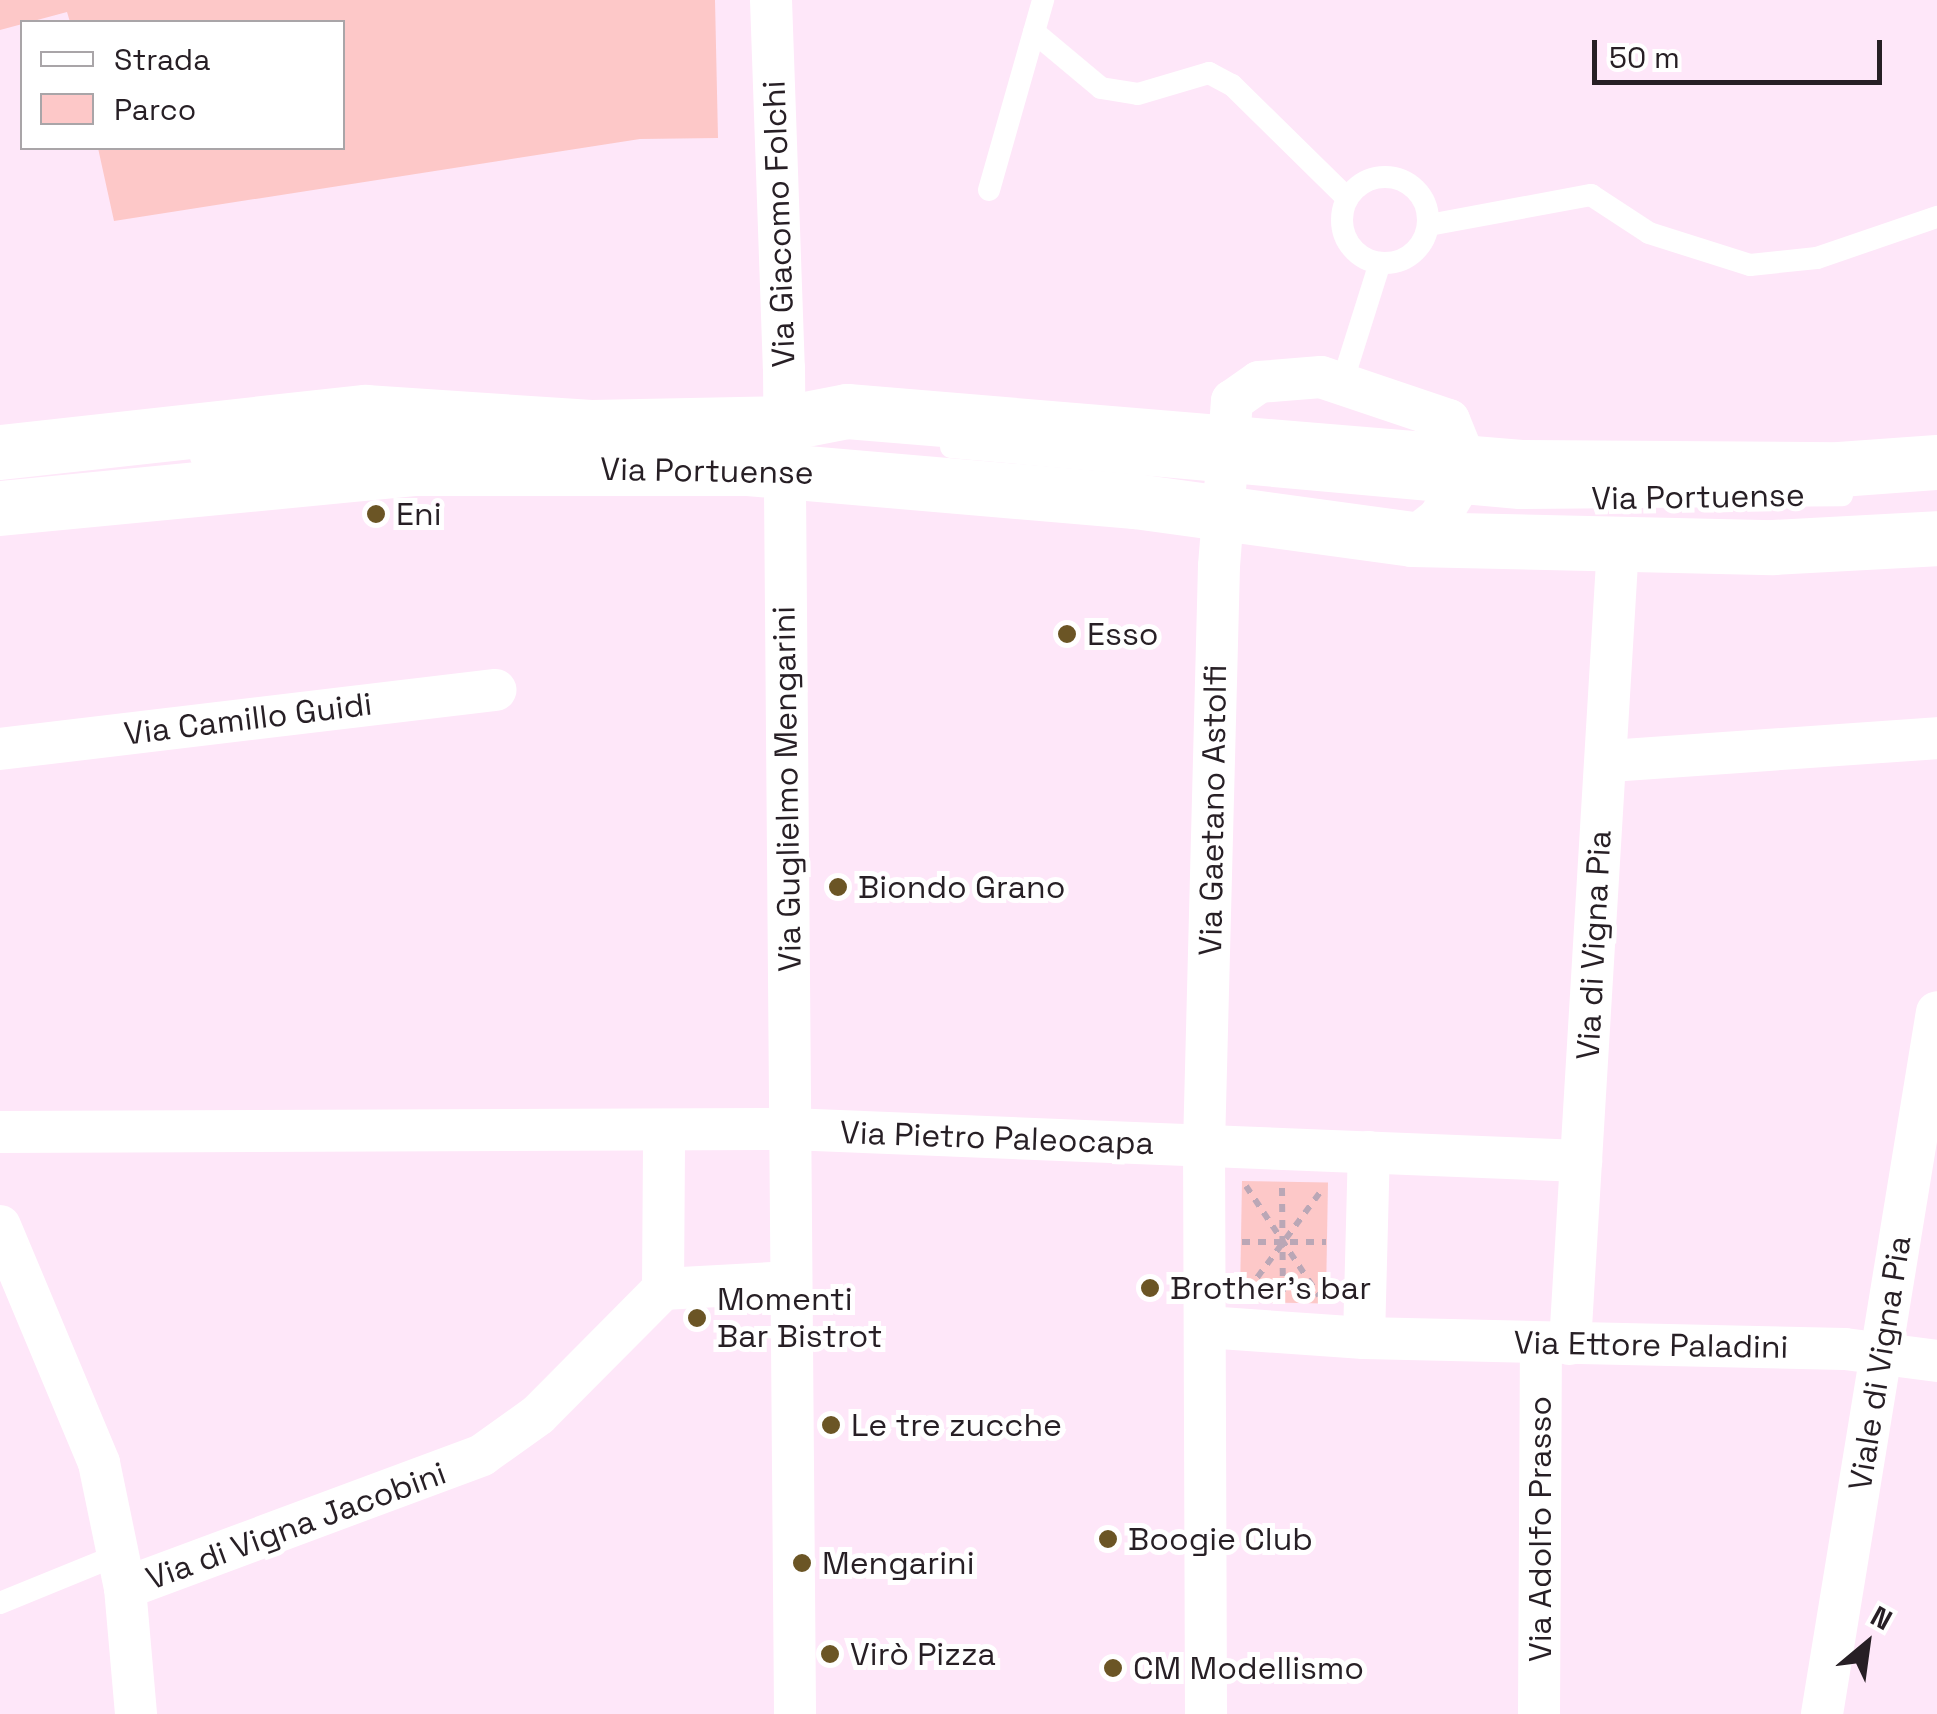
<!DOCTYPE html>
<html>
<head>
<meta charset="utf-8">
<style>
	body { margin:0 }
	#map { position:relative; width:1937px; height:1714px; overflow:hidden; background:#fee7f9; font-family:"Space Grotesk",sans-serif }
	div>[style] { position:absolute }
	.green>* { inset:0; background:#fdc8c8; transform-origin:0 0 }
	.path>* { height:6px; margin-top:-3px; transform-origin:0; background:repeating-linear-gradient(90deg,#baa7b6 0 8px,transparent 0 16px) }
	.lane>* { height:22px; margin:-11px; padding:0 11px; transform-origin:11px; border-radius:11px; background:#fff }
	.lane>.ring { margin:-11px; padding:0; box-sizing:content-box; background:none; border:22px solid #fff; border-radius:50% }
	.street>* { height:42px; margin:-21px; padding:0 21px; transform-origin:21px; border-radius:21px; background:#fff }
	.secondary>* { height:55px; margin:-27.5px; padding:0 27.5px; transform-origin:27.5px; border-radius:27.5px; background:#fff }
	.dots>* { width:28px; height:28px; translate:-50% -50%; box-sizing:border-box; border:5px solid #fff; border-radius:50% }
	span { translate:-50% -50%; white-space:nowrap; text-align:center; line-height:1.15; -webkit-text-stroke:10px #fff; paint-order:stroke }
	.street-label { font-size:32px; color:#271f25 }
	.poi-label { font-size:32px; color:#271f25 }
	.left { translate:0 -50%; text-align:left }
	.legend { position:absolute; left:20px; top:20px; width:325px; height:130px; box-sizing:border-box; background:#fff; border:2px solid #a9a5a8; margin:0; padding:12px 18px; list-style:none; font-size:30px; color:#271f25 }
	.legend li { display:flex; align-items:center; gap:20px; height:50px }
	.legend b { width:50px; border:2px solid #a9a5a8 }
	.north { position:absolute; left:1817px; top:1594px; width:100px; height:100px; -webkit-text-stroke:8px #fff; paint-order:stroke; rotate:29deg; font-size:28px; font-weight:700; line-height:40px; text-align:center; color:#271f25 }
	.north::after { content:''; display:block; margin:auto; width:35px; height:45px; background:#271f25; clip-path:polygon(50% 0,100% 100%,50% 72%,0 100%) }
	.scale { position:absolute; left:1592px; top:40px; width:290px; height:45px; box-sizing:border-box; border:5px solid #271f25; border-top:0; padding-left:12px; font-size:30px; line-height:35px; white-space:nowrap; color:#271f25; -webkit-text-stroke:8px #fff; paint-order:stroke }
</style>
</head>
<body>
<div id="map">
	<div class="green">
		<i style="clip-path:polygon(0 0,715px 0,718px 138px,640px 139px,114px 221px,98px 148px,342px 148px,342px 22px,70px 22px,67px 12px,0 30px)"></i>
		<i style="left:1242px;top:1181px;width:86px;height:121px;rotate:1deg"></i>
	</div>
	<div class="path">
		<i style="left:1246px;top:1186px;width:132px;rotate:56.4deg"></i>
		<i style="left:1282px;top:1188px;width:107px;rotate:89.5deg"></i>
		<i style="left:1242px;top:1242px;width:84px"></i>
		<i style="left:1248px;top:1290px;width:123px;rotate:-53.6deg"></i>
	</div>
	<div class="lane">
		<i style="left:1034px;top:32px;width:87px;rotate:39.9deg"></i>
		<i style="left:1101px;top:88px;width:37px;rotate:9deg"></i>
		<i style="left:1138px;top:94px;width:74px;rotate:-16.5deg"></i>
		<i style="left:1209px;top:73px;width:26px;rotate:28deg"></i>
		<i style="left:1232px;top:85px;width:161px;rotate:44.5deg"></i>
		<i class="ring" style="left:1342px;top:177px;width:64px;height:64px"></i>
		<i style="left:989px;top:190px;width:198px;rotate:-74.1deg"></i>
		<i style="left:1429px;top:225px;width:165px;rotate:-10.5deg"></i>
		<i style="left:1591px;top:195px;width:69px;rotate:33.2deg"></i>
		<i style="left:1649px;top:233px;width:106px;rotate:17.6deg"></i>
		<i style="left:1750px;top:265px;width:67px;rotate:-6deg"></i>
		<i style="left:1817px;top:258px;width:127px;rotate:-18.9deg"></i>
		<i style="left:1343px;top:380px;width:123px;rotate:-72.5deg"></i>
		<i style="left:951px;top:447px;width:570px;rotate:5.13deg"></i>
		<i style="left:1519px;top:498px;width:323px;rotate:-0.5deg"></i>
		<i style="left:201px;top:457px;width:193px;rotate:-3.9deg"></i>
		<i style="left:0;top:1603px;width:130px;rotate:-22.2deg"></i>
	</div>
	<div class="street">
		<i style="left:771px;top:0;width:368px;rotate:88deg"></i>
		<i style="left:784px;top:368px;width:1346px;rotate:89.53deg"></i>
		<i style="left:0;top:749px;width:499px;rotate:-6.8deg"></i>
		<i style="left:1624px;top:760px;width:314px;rotate:-4deg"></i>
		<i style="left:0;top:1132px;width:790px;rotate:-0.22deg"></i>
		<i style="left:790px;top:1129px;width:792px;rotate:2.32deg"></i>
		<i style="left:0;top:1226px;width:257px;rotate:67.3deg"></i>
		<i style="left:99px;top:1463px;width:128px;rotate:78.3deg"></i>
		<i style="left:125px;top:1588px;width:126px;rotate:85deg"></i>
		<i style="left:663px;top:1289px;width:159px;rotate:-89.6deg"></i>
		<i style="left:663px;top:1289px;width:128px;rotate:-3.1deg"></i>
		<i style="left:1206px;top:1327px;width:158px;rotate:4deg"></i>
		<i style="left:1364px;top:1338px;width:481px;rotate:1.3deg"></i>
		<i style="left:1845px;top:1349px;width:93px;rotate:7.4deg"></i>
		<i style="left:1364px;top:1338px;width:186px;rotate:-88.5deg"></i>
		<i style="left:1570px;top:1344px;width:799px;rotate:-86.56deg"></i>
		<i style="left:125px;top:1588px;width:381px;rotate:-20.4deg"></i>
		<i style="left:482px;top:1455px;width:69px;rotate:-35.5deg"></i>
		<i style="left:538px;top:1415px;width:177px;rotate:-45.2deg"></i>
		<i style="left:1206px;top:1714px;width:568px;rotate:-90.2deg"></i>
		<i style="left:1204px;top:1146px;width:580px;rotate:-88.52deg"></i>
		<i style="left:1219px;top:566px;width:166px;rotate:-85.5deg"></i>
		<i style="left:1232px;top:401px;width:33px;rotate:-35deg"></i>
		<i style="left:1259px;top:382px;width:62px;rotate:-4.6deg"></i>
		<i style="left:1321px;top:377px;width:135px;rotate:18.6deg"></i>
		<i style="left:1449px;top:420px;width:29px;rotate:68deg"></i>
		<i style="left:1460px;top:447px;width:46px;rotate:97.4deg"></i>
		<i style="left:1454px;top:493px;width:29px;rotate:121deg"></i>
		<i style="left:1439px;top:518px;width:34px;rotate:142deg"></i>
		<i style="left:1539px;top:1714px;width:370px;rotate:-89.7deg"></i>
		<i style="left:1822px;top:1714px;width:711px;rotate:-80.7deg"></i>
	</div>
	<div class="secondary">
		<i style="left:0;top:452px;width:367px;rotate:-6.3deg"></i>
		<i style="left:365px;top:412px;width:226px;rotate:3.8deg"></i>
		<i style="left:591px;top:427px;width:194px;rotate:-1.2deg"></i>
		<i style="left:785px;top:423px;width:63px;rotate:-11deg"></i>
		<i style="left:847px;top:411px;width:676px;rotate:4.75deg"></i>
		<i style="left:1521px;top:467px;width:318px;rotate:0.4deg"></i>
		<i style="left:1839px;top:469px;width:98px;rotate:-4.1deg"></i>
		<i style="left:0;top:508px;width:420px;rotate:-5.5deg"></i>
		<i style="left:418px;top:468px;width:330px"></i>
		<i style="left:748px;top:468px;width:388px;rotate:4.9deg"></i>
		<i style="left:1135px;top:501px;width:280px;rotate:7.8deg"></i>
		<i style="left:1412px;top:539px;width:361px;rotate:1.3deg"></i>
		<i style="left:1773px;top:547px;width:164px;rotate:-3.1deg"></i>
	</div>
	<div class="dots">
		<i style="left:376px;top:514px;background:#6b5525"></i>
		<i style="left:1067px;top:634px;background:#6b5525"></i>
		<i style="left:838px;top:887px;background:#6b5525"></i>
		<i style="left:1150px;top:1288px;background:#6b5525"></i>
		<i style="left:697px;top:1318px;background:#6b5525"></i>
		<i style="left:831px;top:1425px;background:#6b5525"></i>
		<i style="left:1108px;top:1539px;background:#6b5525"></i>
		<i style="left:802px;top:1563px;background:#6b5525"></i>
		<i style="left:830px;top:1654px;background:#6b5525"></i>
		<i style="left:1113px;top:1668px;background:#6b5525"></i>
	</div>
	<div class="street-label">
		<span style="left:779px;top:224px;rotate:-92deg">Via Giacomo Folchi</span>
		<span style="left:707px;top:471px;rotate:1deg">Via Portuense</span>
		<span style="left:1698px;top:497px;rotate:-1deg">Via Portuense</span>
		<span style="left:248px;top:719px;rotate:-7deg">Via Camillo Guidi</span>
		<span style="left:787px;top:789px;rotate:-91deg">Via Guglielmo Mengarini</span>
		<span style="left:1213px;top:810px;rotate:-89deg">Via Gaetano Astolfi</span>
		<span style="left:1594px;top:945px;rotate:-87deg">Via di Vigna Pia</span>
		<span style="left:997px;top:1138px;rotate:2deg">Via Pietro Paleocapa</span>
		<span style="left:1651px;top:1345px;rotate:1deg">Via Ettore Paladini</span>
		<span style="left:1880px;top:1363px;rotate:-81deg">Viale di Vigna Pia</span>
		<span style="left:296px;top:1526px;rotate:-20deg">Via di Vigna Jacobini</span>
		<span style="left:1540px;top:1529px;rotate:-90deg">Via Adolfo Prasso</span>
	</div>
	<div class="poi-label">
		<span class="left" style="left:396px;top:514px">Eni</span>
		<span class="left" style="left:1087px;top:634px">Esso</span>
		<span class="left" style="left:858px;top:887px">Biondo Grano</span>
		<span class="left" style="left:1170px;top:1288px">Brother's bar</span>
		<span class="left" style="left:717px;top:1318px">Momenti<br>Bar Bistrot</span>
		<span class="left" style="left:851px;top:1425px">Le tre zucche</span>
		<span class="left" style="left:1128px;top:1539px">Boogie Club</span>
		<span class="left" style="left:822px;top:1563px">Mengarini</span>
		<span class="left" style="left:850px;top:1654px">Virò Pizza</span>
		<span class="left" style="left:1133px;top:1668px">CM Modellismo</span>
	</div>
	<ul class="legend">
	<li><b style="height:12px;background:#fff"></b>Strada</li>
	<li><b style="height:28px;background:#fdc8c8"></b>Parco</li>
	</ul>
	<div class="north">N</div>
	<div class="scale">50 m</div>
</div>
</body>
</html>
